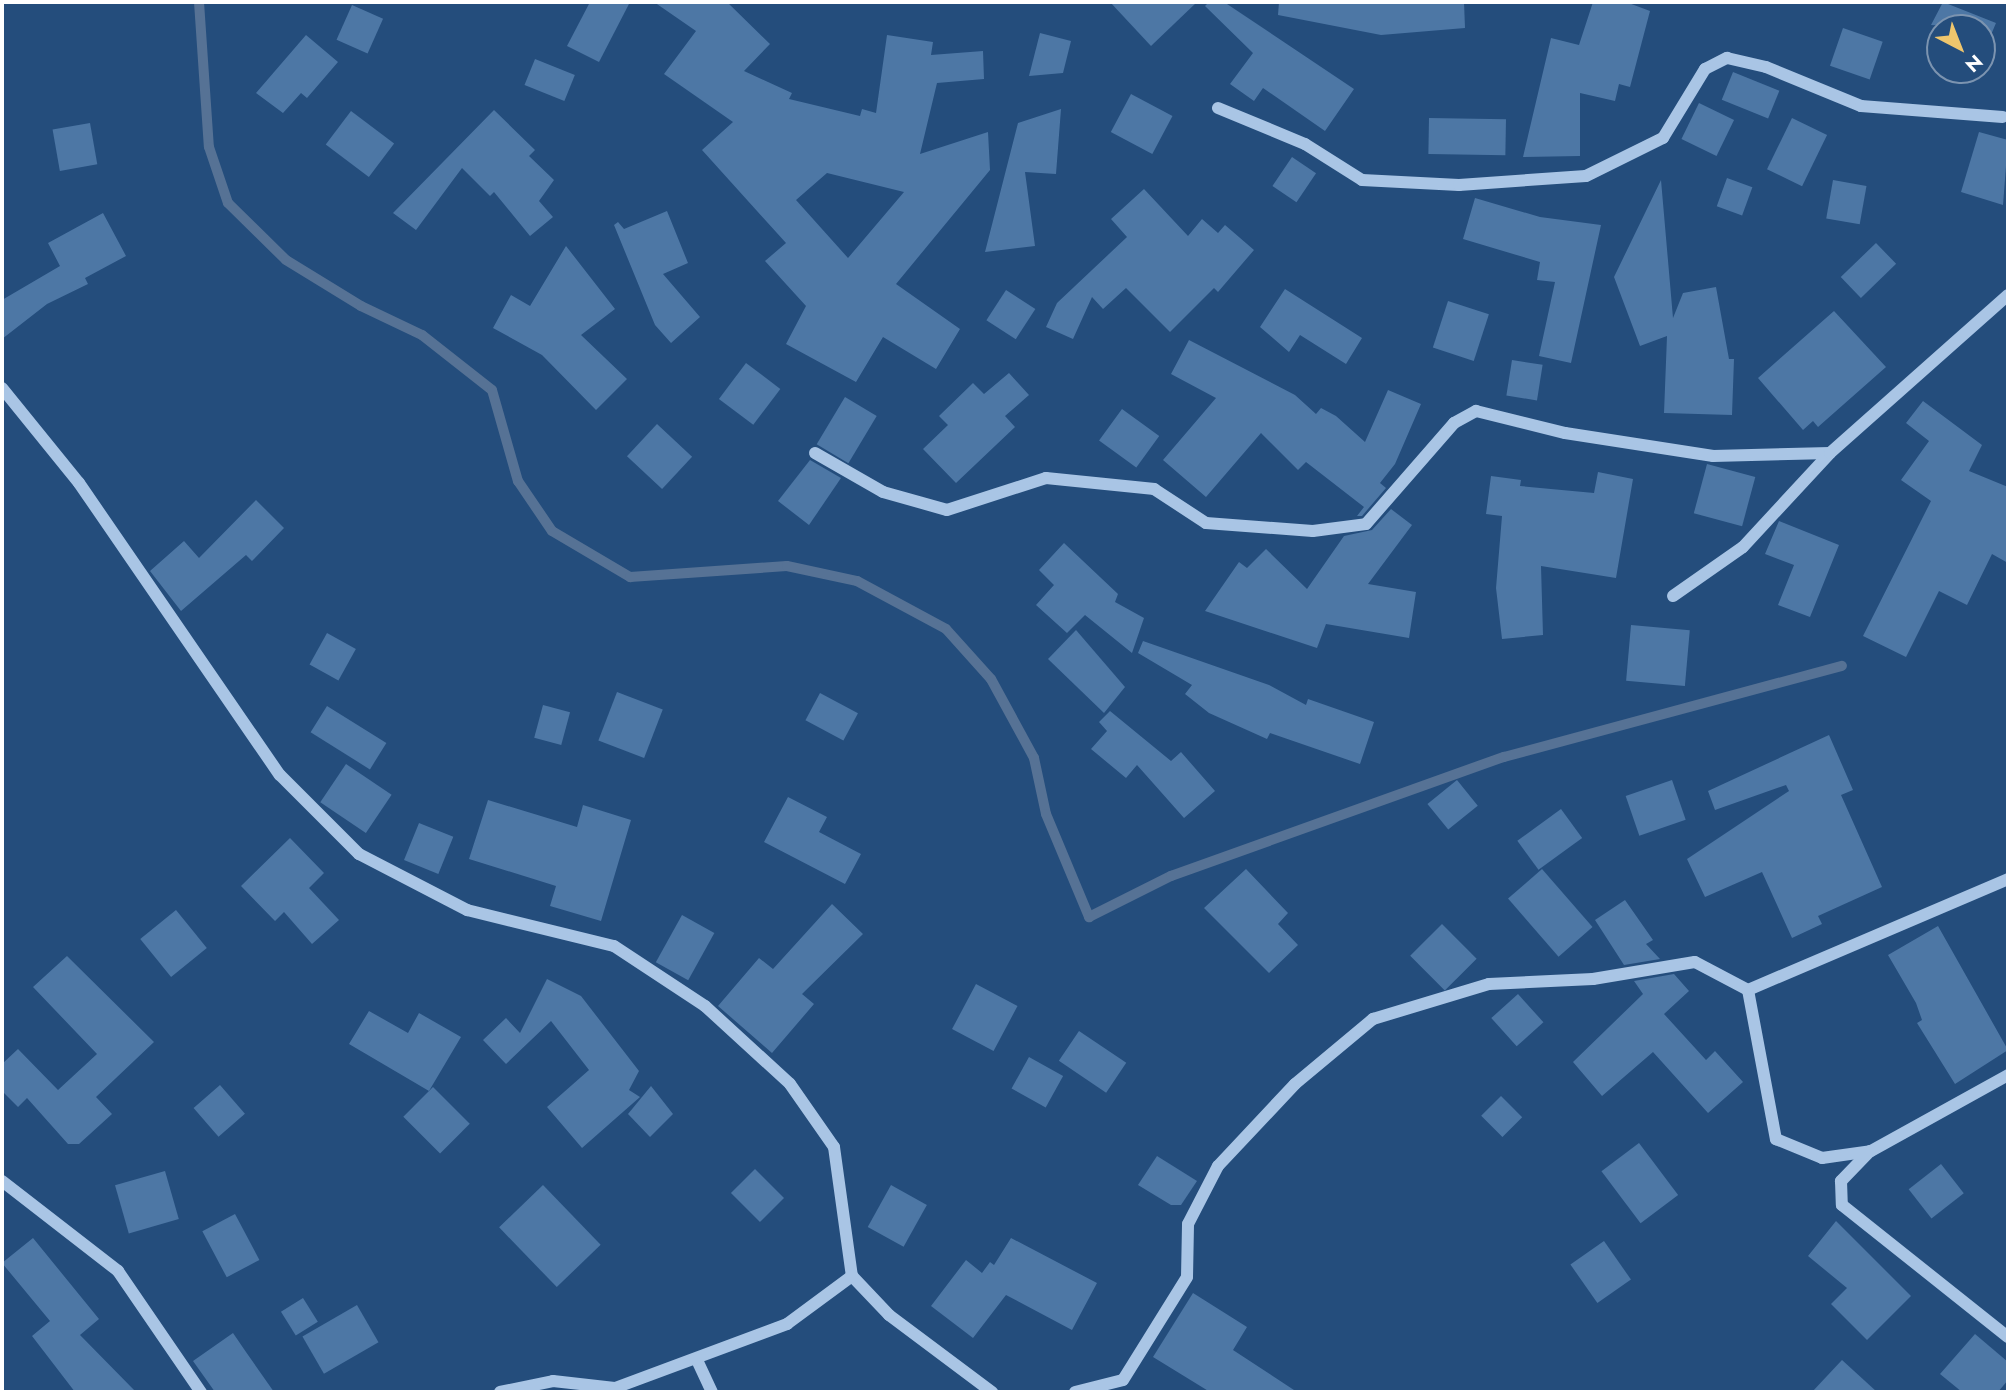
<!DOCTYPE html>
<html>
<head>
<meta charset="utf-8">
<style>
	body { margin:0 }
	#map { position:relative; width:2010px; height:1394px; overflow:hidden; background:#244d7c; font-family:Jost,sans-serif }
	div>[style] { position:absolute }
	.stream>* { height:10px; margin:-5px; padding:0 5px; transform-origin:5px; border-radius:5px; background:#567295 }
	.building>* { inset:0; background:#4d77a5; transform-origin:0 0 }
	.minor>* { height:12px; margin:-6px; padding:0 6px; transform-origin:6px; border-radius:6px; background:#a9c5e5 }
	span { translate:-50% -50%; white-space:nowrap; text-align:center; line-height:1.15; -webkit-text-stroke:5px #244d7c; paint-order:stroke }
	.frame { position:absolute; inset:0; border:4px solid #fff; pointer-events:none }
	.north { position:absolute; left:1926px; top:14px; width:70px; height:70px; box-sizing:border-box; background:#244d7c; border:2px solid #7c94b0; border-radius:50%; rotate:138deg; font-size:19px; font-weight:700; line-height:28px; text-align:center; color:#fff }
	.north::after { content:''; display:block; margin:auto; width:24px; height:32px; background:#efc66d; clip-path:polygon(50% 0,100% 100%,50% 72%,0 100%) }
</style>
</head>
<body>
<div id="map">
	<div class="stream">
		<i style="left:199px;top:2px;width:145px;rotate:86.1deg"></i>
		<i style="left:209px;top:147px;width:59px;rotate:71.3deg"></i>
		<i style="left:228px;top:203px;width:81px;rotate:44.5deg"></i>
		<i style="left:286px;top:260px;width:88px;rotate:31.5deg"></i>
		<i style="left:361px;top:306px;width:68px;rotate:25.4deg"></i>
		<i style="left:422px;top:335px;width:89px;rotate:38.2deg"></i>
		<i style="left:492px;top:390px;width:95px;rotate:74.1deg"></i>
		<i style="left:518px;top:481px;width:60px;rotate:55.8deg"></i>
		<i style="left:552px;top:531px;width:91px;rotate:30.5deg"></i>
		<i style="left:630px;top:577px;width:157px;rotate:-4deg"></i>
		<i style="left:787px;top:566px;width:72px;rotate:12.1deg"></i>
		<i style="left:857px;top:581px;width:101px;rotate:28.3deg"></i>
		<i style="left:946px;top:629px;width:67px;rotate:48deg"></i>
		<i style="left:991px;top:679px;width:90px;rotate:61.4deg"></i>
		<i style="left:1034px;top:758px;width:57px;rotate:77.9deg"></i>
		<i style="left:1046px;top:814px;width:112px;rotate:67.3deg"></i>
		<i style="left:1089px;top:917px;width:92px;rotate:-26.6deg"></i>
		<i style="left:1171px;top:876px;width:354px;rotate:-19.7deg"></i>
		<i style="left:1504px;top:757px;width:350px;rotate:-15.1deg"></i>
	</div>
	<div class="building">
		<i style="clip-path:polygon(590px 2px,630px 2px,599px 62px,567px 46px)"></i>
		<i style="clip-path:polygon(evenodd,654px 2px,727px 2px,770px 44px,744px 71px,792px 93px,789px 99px,860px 116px,862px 109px,876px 113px,887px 35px,933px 42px,931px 55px,983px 51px,984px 79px,937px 83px,920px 154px,988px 132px,990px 170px,896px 284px,960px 329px,936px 369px,883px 337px,856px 382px,786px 344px,806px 306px,765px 261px,786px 243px,702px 150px,733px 122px,664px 74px,696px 31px,654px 2px,827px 173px,904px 192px,848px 258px,796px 200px,827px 173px)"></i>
		<i style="clip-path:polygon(1110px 2px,1197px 2px,1151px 46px)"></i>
		<i style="clip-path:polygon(1209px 2px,1224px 2px,1354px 89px,1325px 131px,1263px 88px,1254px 101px,1230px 84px,1253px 53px,1205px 6px)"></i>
		<i style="clip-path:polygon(1279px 2px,1464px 2px,1465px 28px,1381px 35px,1278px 15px)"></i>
		<i style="clip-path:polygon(1593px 2px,1626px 2px,1650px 11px,1630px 87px,1619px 84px,1615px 101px,1580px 93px,1580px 156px,1523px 157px,1551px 38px,1579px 45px)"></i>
		<i style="clip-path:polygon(1943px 2px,1996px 23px,1982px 56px,1982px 28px,1931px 25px)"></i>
		<i style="left:352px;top:5px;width:34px;height:38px;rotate:24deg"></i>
		<i style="left:1843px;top:28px;width:42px;height:40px;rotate:19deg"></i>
		<i style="clip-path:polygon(1040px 33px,1071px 41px,1063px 73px,1029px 76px)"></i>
		<i style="clip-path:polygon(306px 35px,338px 62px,307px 98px,301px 93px,283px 113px,256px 93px)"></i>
		<i style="clip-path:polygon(1940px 47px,1940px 70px,1976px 70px,1971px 83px,1932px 67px)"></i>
		<i style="left:535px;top:59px;width:43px;height:28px;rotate:22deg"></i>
		<i style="left:1733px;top:72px;width:50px;height:30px;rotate:22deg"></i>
		<i style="left:1131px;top:94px;width:47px;height:43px;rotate:28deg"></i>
		<i style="left:1699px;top:103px;width:39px;height:40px;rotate:26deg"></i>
		<i style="clip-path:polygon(1061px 109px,1056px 174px,1025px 172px,1035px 246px,985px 252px,1018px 123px)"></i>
		<i style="clip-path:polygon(494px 110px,535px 150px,529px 156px,554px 180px,539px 201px,553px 217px,530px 236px,494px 192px,490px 196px,462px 168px,416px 230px,393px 213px)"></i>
		<i style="left:351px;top:111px;width:54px;height:42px;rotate:37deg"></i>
		<i style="left:1429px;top:118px;width:77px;height:36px;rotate:1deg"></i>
		<i style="left:1792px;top:118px;width:39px;height:57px;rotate:26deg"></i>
		<i style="left:90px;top:123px;width:42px;height:38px;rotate:80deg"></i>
		<i style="clip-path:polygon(1979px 132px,2008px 140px,2003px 205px,1961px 192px)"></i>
		<i style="left:1292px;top:157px;width:29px;height:35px;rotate:34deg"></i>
		<i style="left:1727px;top:178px;width:27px;height:30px;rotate:20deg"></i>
		<i style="clip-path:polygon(1661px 180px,1673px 318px,1683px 293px,1716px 287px,1729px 359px,1734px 359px,1732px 415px,1664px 413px,1667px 336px,1640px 346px,1614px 277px)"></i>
		<i style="left:1833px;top:180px;width:34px;height:39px;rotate:10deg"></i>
		<i style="clip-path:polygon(1144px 189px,1188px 236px,1202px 219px,1218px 233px,1225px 225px,1254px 250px,1218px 292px,1214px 288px,1170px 332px,1126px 288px,1103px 309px,1092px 297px,1073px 339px,1046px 327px,1057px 303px,1127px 237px,1111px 219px)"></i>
		<i style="clip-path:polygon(1475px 198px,1540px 217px,1601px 225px,1571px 363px,1539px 356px,1555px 282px,1537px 280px,1540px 262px,1463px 239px)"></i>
		<i style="clip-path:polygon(667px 211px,688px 263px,663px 274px,700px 317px,671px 343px,655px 325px,614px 225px,618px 222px,624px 229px)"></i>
		<i style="clip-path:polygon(103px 213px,126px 256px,85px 278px,88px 284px,47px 304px,2px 339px,2px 300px,60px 266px,48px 243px)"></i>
		<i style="left:1876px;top:243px;width:29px;height:49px;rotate:46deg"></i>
		<i style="clip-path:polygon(566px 246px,615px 309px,581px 335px,627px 379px,596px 410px,542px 355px,493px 328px,511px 295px,530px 306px)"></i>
		<i style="clip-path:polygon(1285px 289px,1362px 338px,1346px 364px,1300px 335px,1289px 352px,1260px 327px)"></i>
		<i style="left:1006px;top:290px;width:35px;height:36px;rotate:33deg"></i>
		<i style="left:1448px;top:301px;width:43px;height:49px;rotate:18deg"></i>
		<i style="clip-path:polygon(1834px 311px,1886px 367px,1818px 427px,1813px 421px,1803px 430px,1758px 378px)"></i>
		<i style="clip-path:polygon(1189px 340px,1295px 395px,1316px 414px,1321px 408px,1336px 416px,1365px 442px,1388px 390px,1421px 404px,1395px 464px,1380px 483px,1386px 488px,1362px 516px,1357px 516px,1364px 507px,1306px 462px,1298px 470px,1261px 433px,1206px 497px,1163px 460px,1216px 398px,1171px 374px)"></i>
		<i style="left:1512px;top:360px;width:31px;height:36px;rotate:9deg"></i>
		<i style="left:746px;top:363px;width:43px;height:45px;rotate:37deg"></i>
		<i style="clip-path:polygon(1009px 373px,1029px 395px,1005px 416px,1015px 427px,956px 483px,923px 449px,948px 425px,939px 416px,973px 383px,984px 394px)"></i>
		<i style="left:845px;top:397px;width:37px;height:55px;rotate:31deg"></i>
		<i style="clip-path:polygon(1923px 401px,1982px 445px,1969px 471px,2008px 487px,2008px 563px,1992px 554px,1967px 605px,1939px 591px,1906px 657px,1863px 636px,1931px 501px,1901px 480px,1929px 441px,1906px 423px)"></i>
		<i style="left:1122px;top:409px;width:46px;height:39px;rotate:36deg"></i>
		<i style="left:657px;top:424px;width:48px;height:44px;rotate:43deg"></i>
		<i style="clip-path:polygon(810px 460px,841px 478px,809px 525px,778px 501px)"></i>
		<i style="left:1707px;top:464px;width:50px;height:51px;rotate:15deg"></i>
		<i style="clip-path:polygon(1598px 472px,1633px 479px,1616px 578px,1541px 566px,1543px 635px,1502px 639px,1496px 588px,1502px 516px,1486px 514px,1491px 476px,1521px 480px,1520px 486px,1594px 493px)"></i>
		<i style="clip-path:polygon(256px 500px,284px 528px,252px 561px,246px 555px,181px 611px,150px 571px,184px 541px,199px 558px)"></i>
		<i style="clip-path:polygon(1391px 509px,1412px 525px,1368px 584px,1416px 592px,1409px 638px,1326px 624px,1317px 648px,1205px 611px,1239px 562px,1247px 568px,1266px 549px,1307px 589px,1344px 536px,1372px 530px)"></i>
		<i style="clip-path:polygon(1779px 521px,1839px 545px,1810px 617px,1778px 605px,1794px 565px,1765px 554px)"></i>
		<i style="clip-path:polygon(1064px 543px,1118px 594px,1115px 602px,1144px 618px,1132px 653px,1085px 615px,1067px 633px,1036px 605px,1054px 585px,1039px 570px)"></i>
		<i style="left:1631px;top:625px;width:59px;height:56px;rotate:5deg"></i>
		<i style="clip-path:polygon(1076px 630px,1125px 687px,1104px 713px,1048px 659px)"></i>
		<i style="left:327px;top:633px;width:33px;height:36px;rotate:29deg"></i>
		<i style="clip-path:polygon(1143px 641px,1269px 685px,1306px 705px,1308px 699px,1374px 722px,1360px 764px,1270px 733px,1267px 739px,1209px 713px,1185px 694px,1192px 685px,1138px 653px)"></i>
		<i style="left:617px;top:692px;width:49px;height:52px;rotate:21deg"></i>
		<i style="left:820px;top:693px;width:43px;height:31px;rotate:28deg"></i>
		<i style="left:543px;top:705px;width:28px;height:34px;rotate:15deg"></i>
		<i style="left:327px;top:706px;width:70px;height:31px;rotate:32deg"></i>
		<i style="clip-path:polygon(1110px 711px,1171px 761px,1181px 752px,1215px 791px,1184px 818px,1137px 765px,1126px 778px,1091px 749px,1107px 731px,1099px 722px)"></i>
		<i style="clip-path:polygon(1829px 735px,1853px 790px,1841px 795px,1882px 887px,1818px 916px,1822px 924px,1792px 938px,1762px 872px,1705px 897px,1687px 859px,1789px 791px,1786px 785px,1715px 810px,1708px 791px)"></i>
		<i style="left:346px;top:764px;width:55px;height:46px;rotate:34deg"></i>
		<i style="left:1457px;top:780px;width:33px;height:38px;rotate:51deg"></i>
		<i style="left:1672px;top:780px;width:42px;height:49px;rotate:71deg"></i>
		<i style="clip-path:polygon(788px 797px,827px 817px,819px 832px,861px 854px,845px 884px,764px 842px)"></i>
		<i style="clip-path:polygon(488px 800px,577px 827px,583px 805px,631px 820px,601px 921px,550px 906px,556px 886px,469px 859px)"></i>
		<i style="left:1561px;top:809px;width:36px;height:54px;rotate:54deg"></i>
		<i style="left:419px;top:823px;width:37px;height:40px;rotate:22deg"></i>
		<i style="clip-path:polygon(290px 838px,324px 873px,309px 888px,339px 920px,312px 944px,284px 912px,275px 921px,241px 886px)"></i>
		<i style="clip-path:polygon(1246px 869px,1288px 913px,1278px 924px,1298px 945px,1269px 973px,1204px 908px)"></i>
		<i style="left:1542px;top:869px;width:77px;height:45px;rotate:49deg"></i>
		<i style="clip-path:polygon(1625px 900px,1653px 940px,1646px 944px,1660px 959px,1624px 965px,1595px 920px)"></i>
		<i style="clip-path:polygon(832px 904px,863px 934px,802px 994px,814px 1004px,772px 1053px,718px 1006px,759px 958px,773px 969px)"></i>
		<i style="left:176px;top:910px;width:49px;height:46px;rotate:51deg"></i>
		<i style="left:682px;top:915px;width:37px;height:54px;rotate:29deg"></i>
		<i style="left:1442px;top:924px;width:49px;height:45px;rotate:45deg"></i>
		<i style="clip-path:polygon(1938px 926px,2008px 1050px,1955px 1084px,1917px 1023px,1922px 1020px,1916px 1003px,1888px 955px)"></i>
		<i style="clip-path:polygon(67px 956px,154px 1042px,96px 1097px,112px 1114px,79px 1144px,68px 1144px,27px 1098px,18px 1107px,2px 1091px,2px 1064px,18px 1049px,58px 1090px,97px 1054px,33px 987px)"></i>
		<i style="clip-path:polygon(1674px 974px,1689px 991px,1664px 1014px,1706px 1060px,1715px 1051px,1743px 1082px,1708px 1113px,1653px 1052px,1602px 1096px,1573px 1062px,1643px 994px,1634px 981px)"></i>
		<i style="clip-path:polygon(547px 979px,581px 996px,639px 1071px,629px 1090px,640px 1097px,582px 1148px,547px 1107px,589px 1070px,551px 1021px,506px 1064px,483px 1040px,506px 1018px,520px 1033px)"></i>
		<i style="left:976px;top:984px;width:47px;height:51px;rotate:28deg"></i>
		<i style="left:1518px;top:994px;width:38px;height:36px;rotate:48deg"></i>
		<i style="clip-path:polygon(369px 1011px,408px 1033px,419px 1013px,461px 1037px,429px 1091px,349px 1044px)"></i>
		<i style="left:1079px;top:1031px;width:57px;height:36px;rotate:34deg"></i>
		<i style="left:1029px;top:1057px;width:39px;height:36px;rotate:29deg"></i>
		<i style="left:220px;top:1085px;width:38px;height:35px;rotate:49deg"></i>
		<i style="clip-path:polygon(651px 1086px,673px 1114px,650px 1137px,628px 1114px)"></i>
		<i style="left:433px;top:1087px;width:52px;height:42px;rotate:45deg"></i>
		<i style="left:1501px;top:1096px;width:30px;height:28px;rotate:45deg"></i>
		<i style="left:1639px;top:1143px;width:65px;height:47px;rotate:53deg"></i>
		<i style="clip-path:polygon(1157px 1156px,1197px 1181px,1181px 1205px,1171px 1205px,1138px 1185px)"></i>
		<i style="left:1941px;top:1164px;width:37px;height:41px;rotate:52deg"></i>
		<i style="left:755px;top:1169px;width:41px;height:34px;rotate:45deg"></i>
		<i style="left:165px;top:1171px;width:50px;height:52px;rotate:74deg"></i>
		<i style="left:543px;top:1185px;width:83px;height:61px;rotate:46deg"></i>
		<i style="left:891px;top:1185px;width:41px;height:48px;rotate:29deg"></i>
		<i style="left:235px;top:1214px;width:52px;height:37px;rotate:62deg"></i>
		<i style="clip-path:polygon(1836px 1221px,1911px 1296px,1867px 1340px,1831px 1304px,1847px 1288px,1808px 1256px)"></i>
		<i style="clip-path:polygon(33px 1238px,99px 1319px,80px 1335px,136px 1392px,75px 1392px,32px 1336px,50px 1321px,2px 1263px)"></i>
		<i style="clip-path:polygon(1011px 1238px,1097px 1283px,1072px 1330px,1006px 1295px,973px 1338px,931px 1306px,966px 1260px,982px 1273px,990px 1262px,994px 1265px)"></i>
		<i style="left:1604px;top:1241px;width:47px;height:41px;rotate:55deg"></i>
		<i style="clip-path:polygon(1193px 1293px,1247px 1327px,1233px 1350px,1297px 1392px,1210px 1392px,1153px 1357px)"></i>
		<i style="left:303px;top:1298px;width:28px;height:26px;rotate:58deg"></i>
		<i style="left:357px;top:1305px;width:43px;height:63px;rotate:60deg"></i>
		<i style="clip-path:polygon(233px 1333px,246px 1352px,274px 1392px,215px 1392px,193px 1361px)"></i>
		<i style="clip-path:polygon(1975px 1334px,2008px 1362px,2008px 1380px,1998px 1392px,1962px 1392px,1940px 1374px)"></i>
		<i style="clip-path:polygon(1842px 1360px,1877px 1392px,1812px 1392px)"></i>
	</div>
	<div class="minor">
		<i style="left:1218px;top:108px;width:94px;rotate:22.5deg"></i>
		<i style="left:1305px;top:144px;width:67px;rotate:32.3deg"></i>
		<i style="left:1362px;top:180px;width:97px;rotate:3deg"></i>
		<i style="left:1459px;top:185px;width:127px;rotate:-4.1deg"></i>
		<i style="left:1586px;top:176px;width:86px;rotate:-26.3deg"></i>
		<i style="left:1663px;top:138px;width:81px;rotate:-58.7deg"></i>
		<i style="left:1705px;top:69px;width:25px;rotate:-27deg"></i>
		<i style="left:1727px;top:58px;width:40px;rotate:13deg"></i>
		<i style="left:1766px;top:67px;width:103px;rotate:22.3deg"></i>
		<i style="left:1861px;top:106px;width:142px;rotate:4.4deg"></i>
		<i style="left:2px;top:388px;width:122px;rotate:51deg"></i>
		<i style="left:79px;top:483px;width:354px;rotate:55.5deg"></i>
		<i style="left:280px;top:775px;width:112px;rotate:45deg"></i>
		<i style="left:359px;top:854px;width:122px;rotate:27.4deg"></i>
		<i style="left:467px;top:910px;width:151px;rotate:13.8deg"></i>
		<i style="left:614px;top:946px;width:109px;rotate:33.4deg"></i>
		<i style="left:705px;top:1006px;width:115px;rotate:42.5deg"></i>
		<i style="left:790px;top:1084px;width:77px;rotate:55.1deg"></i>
		<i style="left:834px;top:1147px;width:130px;rotate:82.1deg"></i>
		<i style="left:852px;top:1276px;width:54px;rotate:46.5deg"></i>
		<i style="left:889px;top:1315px;width:129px;rotate:36.8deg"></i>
		<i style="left:815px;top:453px;width:78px;rotate:29.8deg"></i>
		<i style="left:883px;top:492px;width:66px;rotate:15.7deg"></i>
		<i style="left:947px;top:510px;width:104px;rotate:-17.9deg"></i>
		<i style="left:1046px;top:478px;width:109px;rotate:5.8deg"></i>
		<i style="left:1154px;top:489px;width:62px;rotate:33.2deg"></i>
		<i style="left:1206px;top:523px;width:107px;rotate:4.3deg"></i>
		<i style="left:1313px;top:531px;width:53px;rotate:-7.5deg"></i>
		<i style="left:1366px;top:524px;width:134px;rotate:-48.9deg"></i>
		<i style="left:1454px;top:423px;width:25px;rotate:-29deg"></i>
		<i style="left:1476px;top:411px;width:92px;rotate:13.9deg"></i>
		<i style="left:1565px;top:433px;width:150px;rotate:8.8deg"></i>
		<i style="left:1713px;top:456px;width:117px;rotate:-1.5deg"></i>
		<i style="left:1673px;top:596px;width:85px;rotate:-35deg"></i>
		<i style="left:1743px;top:547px;width:128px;rotate:-47.2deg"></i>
		<i style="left:1830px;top:453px;width:238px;rotate:-41.6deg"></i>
		<i style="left:1748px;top:990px;width:152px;rotate:79.4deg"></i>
		<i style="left:1776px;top:1139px;width:50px;rotate:22.4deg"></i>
		<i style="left:1822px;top:1158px;width:49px;rotate:-8.1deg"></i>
		<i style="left:1871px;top:1151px;width:157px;rotate:-29deg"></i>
		<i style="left:1748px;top:990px;width:283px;rotate:-23.1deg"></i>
		<i style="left:1870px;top:1151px;width:42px;rotate:134deg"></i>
		<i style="left:1841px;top:1181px;width:24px;rotate:88deg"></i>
		<i style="left:1842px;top:1205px;width:212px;rotate:38.5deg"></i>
		<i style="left:2px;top:1181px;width:147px;rotate:37.8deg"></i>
		<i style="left:118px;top:1271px;width:147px;rotate:55.6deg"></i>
		<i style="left:697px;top:1360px;width:35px;rotate:65deg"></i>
		<i style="left:500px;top:1392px;width:54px;rotate:-11.7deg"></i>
		<i style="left:553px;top:1381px;width:62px;rotate:6.4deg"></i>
		<i style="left:615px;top:1388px;width:184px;rotate:-20.4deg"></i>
		<i style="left:787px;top:1324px;width:81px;rotate:-36.4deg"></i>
		<i style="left:1075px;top:1392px;width:49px;rotate:-14deg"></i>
		<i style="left:1123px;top:1380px;width:121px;rotate:-58.1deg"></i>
		<i style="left:1187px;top:1277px;width:53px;rotate:-88.9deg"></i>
		<i style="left:1188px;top:1224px;width:65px;rotate:-62.7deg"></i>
		<i style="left:1218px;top:1166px;width:112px;rotate:-46.8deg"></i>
		<i style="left:1295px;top:1084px;width:102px;rotate:-39.8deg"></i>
		<i style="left:1373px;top:1019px;width:121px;rotate:-16.8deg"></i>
		<i style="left:1489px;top:984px;width:104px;rotate:-2.8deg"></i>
		<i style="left:1593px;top:979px;width:103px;rotate:-9.5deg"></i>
		<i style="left:1695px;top:962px;width:60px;rotate:27.8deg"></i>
	</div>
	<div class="frame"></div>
	<div class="north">N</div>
</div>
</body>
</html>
